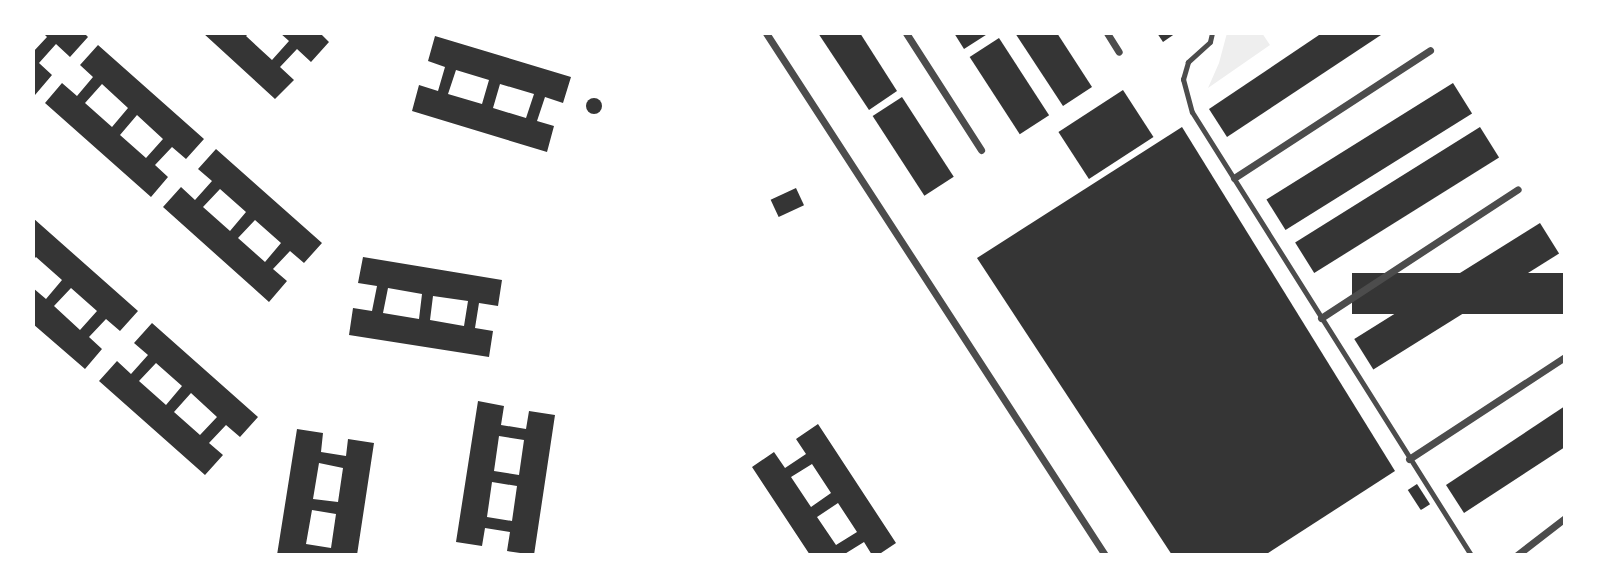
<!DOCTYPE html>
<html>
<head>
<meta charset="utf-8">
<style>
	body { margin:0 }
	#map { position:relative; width:1598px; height:588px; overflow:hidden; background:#fff; font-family:Ubuntu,sans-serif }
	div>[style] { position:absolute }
	.green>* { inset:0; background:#eee }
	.building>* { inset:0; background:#353535; transform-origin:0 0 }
	.round { border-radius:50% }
	.service>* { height:5px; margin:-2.5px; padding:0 2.5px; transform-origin:2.5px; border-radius:2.5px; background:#4c4c4c }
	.minor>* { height:7px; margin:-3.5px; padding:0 3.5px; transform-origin:3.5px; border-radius:3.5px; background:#4c4c4c }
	span { translate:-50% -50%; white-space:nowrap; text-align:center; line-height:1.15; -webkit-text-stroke:5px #fff; paint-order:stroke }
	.frame { position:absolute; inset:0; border:35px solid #fff; pointer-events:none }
</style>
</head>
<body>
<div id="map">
	<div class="green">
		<i style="clip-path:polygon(1227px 33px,1262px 33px,1270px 45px,1208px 88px,1219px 63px)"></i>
	</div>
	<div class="building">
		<i style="clip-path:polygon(43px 33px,84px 33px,88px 37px,70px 57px,56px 44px,39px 63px,52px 75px,35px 95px,33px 52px,47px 37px)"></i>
		<i style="clip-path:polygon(203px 33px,249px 33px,246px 36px,272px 60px,289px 41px,280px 33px,320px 33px,329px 42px,311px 62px,297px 49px,280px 67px,294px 80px,275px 99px)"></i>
		<i style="clip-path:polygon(818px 33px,860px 33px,897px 91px,869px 110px)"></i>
		<i style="clip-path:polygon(954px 33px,989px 33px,964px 49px)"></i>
		<i style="clip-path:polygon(1015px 33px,1057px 33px,1092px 87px,1063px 106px)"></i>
		<i style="clip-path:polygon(1157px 33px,1176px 33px,1163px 42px)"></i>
		<i style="clip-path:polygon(1322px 33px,1384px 33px,1227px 137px,1209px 109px)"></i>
		<i style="clip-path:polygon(evenodd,435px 36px,571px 77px,563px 103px,545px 97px,537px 121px,554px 126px,547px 152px,412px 111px,419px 85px,438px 91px,445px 67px,428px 61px,435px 36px,456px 70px,489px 80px,482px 104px,448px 94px,456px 70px,435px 36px,500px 84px,534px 94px,526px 118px,493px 108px,500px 84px)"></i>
		<i style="left:999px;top:38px;width:92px;height:35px;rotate:57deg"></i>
		<i style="clip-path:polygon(evenodd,98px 45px,204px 139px,186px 159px,172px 147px,155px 165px,168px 177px,151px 197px,45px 103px,62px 83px,77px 96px,93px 77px,80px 65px,98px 45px,102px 84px,128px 108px,112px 127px,85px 103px,102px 84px,98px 45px,137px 115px,163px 139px,146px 158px,120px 135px,137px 115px)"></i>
		<i style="left:1453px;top:83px;width:36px;height:220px;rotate:58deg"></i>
		<i style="left:1123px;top:90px;width:56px;height:77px;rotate:57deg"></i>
		<i style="left:902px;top:97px;width:95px;height:35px;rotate:57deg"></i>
		<i class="round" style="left:586px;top:98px;width:16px;height:16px"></i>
		<i style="clip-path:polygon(1182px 127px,1395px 471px,1265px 555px,1172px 555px,977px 258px)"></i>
		<i style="left:1480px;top:127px;width:36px;height:218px;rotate:58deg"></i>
		<i style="clip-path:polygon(evenodd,216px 149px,322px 243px,304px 263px,290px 251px,273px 269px,287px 281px,269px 302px,163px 207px,181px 187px,195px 200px,212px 181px,198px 169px,216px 149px,220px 189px,246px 212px,230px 231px,203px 207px,220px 189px,216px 149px,255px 220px,281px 243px,265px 262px,238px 238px,255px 220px)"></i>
		<i style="left:796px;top:188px;width:19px;height:28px;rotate:65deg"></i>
		<i style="clip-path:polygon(evenodd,33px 218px,138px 311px,120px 331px,106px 319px,89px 337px,102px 349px,85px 369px,33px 324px,33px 288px,46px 299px,62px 280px,36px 257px,33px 260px,33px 218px,71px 288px,97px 311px,80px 330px,54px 306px,71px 288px)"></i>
		<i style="left:1540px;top:223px;width:36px;height:219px;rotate:58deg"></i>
		<i style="clip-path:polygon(evenodd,363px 257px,502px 280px,498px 306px,479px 303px,475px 328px,493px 331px,489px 357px,349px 335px,353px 308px,372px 311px,377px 286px,358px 283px,363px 257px,388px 288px,422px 294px,419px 319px,383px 313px,388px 288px,363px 257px,433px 296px,468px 301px,464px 326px,430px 320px,433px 296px)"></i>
		<i style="left:1565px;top:273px;width:41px;height:213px;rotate:90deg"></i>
		<i style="clip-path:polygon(evenodd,152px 323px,258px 417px,240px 437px,226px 425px,209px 443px,223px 455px,205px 475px,99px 381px,117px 361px,131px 374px,148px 355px,134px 343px,152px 323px,156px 363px,182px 386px,166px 405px,139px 381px,156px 363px,152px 323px,191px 393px,217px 417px,200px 435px,174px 412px,191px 393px)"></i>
		<i style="clip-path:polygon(evenodd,478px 401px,504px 406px,501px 425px,526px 429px,529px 411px,555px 415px,534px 555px,507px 551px,510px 532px,485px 528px,482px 546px,456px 542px,478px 401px,499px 436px,524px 440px,519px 475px,494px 471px,499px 436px,478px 401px,492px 482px,517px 486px,512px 521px,487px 517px,492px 482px)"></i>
		<i style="clip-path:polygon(1565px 406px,1565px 447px,1464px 513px,1446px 485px)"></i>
		<i style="clip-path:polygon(evenodd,818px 424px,896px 543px,878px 555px,872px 555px,864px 542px,843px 555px,810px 555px,752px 467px,774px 452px,785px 468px,806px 454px,796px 439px,818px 424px,812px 464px,831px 493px,811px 507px,791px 477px,812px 464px,818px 424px,838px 503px,857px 532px,836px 545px,817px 517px,838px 503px)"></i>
		<i style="clip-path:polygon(evenodd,297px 429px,323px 433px,321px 452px,346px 456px,348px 439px,374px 443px,357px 555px,277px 555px,297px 429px,319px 463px,343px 468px,338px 502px,313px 499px,319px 463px,297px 429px,312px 510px,336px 514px,331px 548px,306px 544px,312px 510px)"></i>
		<i style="left:1417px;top:484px;width:24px;height:11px;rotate:57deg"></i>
	</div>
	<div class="service">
		<i style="left:1212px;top:33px;width:9px;rotate:103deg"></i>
		<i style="left:1210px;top:42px;width:30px;rotate:138deg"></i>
		<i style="left:1188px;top:62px;width:18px;rotate:106deg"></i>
		<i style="left:1183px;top:79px;width:34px;rotate:75deg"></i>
		<i style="left:1192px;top:112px;width:524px;rotate:57.8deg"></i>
	</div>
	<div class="minor">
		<i style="left:766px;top:33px;width:622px;rotate:57deg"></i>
		<i style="left:906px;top:33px;width:139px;rotate:57.3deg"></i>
		<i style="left:1107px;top:33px;width:22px;rotate:58deg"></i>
		<i style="left:1234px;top:178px;width:234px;rotate:-33.1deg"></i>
		<i style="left:1321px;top:318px;width:235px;rotate:-33.2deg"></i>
		<i style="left:1409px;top:459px;width:186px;rotate:-33.2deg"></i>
		<i style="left:1517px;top:555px;width:61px;rotate:-37.6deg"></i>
	</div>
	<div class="frame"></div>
</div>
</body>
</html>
